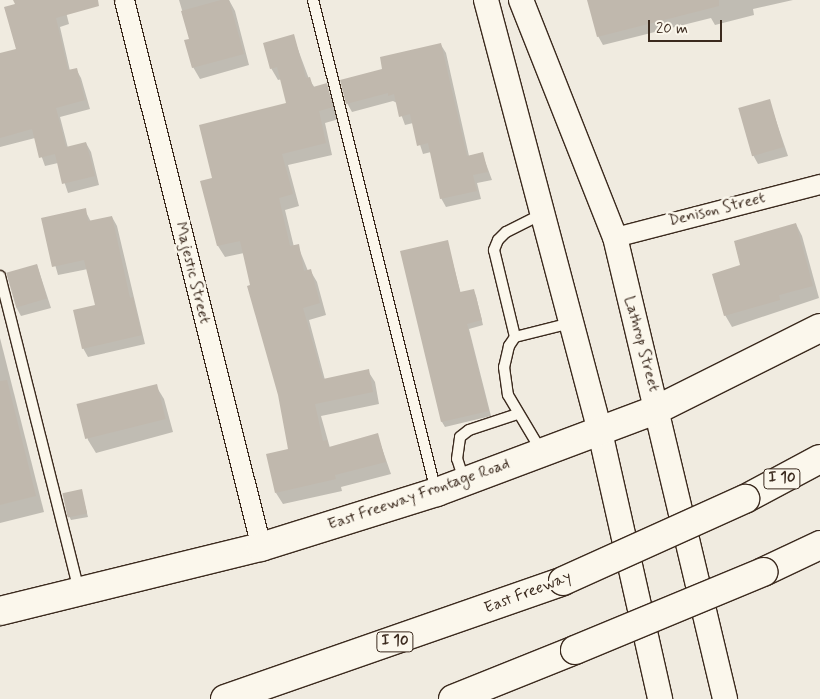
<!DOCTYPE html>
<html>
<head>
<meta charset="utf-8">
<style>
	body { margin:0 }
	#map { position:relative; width:820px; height:699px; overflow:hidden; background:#f0ebe0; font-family:Mynerve,sans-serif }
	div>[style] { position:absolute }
	.shadow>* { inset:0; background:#0003 }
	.building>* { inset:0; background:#c0b8ad; transform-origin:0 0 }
	.roads { filter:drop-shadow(1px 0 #3b2a1e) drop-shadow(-1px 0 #3b2a1e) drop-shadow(0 1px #3b2a1e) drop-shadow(0 -1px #3b2a1e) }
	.service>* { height:10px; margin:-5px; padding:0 5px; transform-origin:5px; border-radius:5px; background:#fbf7ec }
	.minor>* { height:19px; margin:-9.5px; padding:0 9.5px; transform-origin:9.5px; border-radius:9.5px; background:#fbf7ec }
	.tertiary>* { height:24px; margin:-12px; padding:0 12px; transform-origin:12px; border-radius:12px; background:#fbf7ec }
	.secondary>* { height:28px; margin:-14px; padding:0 14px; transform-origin:14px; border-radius:14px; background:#fbf7ec }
	.motorway>* { height:28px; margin:-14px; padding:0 14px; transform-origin:14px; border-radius:14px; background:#fbf7ec }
	.bridges { filter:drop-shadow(1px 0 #3b2a1e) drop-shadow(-1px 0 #3b2a1e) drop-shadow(0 1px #3b2a1e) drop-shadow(0 -1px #3b2a1e) }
	.motorway-bridge>* { height:28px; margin:-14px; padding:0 14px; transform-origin:14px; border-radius:14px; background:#fbf7ec }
	span { translate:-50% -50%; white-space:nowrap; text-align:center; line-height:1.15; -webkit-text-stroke:5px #fbf7ec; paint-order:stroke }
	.shield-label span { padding:1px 4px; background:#fbf7ec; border:1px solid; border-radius:4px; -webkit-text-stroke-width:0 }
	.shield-label { font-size:15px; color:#3b2a1e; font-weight:700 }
	.street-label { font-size:16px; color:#3b2a1e }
	.scale { position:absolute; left:648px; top:20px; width:74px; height:22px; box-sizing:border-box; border:2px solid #3b2a1e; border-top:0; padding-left:6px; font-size:15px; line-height:18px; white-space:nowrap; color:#3b2a1e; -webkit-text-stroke:4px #fbf7ec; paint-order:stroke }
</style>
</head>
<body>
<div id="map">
	<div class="shadow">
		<i style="clip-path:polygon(15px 0,63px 0,69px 24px,60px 27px,70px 71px,76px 69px,81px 78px,90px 109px,60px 117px,68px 148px,86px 143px,91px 152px,99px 185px,68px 193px,58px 163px,45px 166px,35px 138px,0 147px,0 54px,18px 50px)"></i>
		<i style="clip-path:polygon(179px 0,229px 0,235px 11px,249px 65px,200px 79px,193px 67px,191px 40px)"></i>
		<i style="clip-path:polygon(597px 0,793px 0,753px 9px,754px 15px,715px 25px,711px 18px,603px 45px,598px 36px)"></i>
		<i style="clip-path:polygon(293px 36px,309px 79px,315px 88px,326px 85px,339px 119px,325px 123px,332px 155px,288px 165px,299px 206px,285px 210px,294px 247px,298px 246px,308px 271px,310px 270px,317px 282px,326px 315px,309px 320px,325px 380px,368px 371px,375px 382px,379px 404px,321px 416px,330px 448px,377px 434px,391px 474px,341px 487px,342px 491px,283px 504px,276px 493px,289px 450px,279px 394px,244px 253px,225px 257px,218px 246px,213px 179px,288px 104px,282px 79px,278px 80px,271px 68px)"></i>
		<i style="clip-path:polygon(441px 45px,446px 53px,469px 156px,482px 153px,492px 180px,477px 183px,481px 199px,446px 207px,441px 198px,431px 152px,423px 154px,413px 123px,405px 125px,397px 103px,393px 101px,352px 112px,347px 103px,384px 69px)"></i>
		<i style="clip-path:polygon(769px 100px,788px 156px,758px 164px,753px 155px)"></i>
		<i style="clip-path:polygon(85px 210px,91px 222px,112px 217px,117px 226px,145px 344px,88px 357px,83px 348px,96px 306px,88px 269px,58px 275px,42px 219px)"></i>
		<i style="clip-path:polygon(796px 224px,802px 236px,819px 298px,732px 327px,725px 315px,742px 266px)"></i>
		<i style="clip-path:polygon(447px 241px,461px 294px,473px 290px,476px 296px,483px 325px,469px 329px,491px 416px,445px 427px,442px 422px)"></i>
		<i style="clip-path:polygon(37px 265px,51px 308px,21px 316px,16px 307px)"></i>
		<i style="clip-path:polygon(0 338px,44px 512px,0 523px)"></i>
		<i style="clip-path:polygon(156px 386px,164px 399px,173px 432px,96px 453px,88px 440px,79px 406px)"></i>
		<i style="clip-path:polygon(81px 490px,88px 517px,71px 520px,69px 516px)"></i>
	</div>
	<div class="building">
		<i style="clip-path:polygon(13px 0,98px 0,99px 6px,56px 18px,68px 70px,77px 68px,85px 100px,56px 108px,66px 147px,86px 142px,95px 176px,62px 184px,55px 154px,39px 158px,32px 129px,0 138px,0 53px,16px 49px,4px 7px,15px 4px)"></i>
		<i style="clip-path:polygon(221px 0,229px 0,244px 54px,192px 68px,184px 40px,189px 39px,181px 11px)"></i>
		<i style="clip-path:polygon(587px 0,719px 0,719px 6px,597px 37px)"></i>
		<i style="clip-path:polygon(294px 34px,306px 78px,310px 77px,313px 87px,327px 83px,333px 107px,319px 111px,326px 143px,282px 154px,293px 194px,279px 198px,290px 246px,299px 244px,304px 271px,311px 269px,320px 303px,303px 308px,323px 379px,369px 369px,373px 392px,315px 404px,323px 441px,327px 440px,329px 447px,378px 433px,386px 462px,335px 475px,336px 479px,275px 493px,266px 454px,288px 449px,278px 395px,247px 286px,250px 285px,240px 241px,217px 246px,200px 181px,212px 178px,199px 125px,286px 103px,277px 67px,270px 69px,263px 43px)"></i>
		<i style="clip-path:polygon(441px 43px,467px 156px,483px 152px,488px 172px,473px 175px,477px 191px,440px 199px,428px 143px,417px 146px,410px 114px,399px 117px,394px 94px,388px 96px,388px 93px,346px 104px,340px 80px,382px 69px,380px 57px)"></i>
		<i style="left:770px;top:99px;width:50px;height:33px;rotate:74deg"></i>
		<i style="clip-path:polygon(86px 208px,88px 221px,112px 216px,130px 298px,133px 297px,142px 335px,82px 349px,73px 310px,95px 305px,84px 260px,52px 267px,41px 218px)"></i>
		<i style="clip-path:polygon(796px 223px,813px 286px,779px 295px,780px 300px,724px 316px,712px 274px,740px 265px,734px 241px)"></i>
		<i style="clip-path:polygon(448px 240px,460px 292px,474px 289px,482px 320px,467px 324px,489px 411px,441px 422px,400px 251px)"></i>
		<i style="left:37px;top:264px;width:36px;height:32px;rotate:74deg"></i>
		<i style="clip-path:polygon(7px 380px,36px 496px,0 505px,0 381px)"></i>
		<i style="left:157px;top:384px;width:36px;height:83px;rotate:76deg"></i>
		<i style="left:82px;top:489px;width:25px;height:20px;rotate:78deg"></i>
	</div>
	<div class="roads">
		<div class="service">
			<i style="left:313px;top:0;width:506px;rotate:75.94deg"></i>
			<i style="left:542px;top:214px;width:40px;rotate:153.4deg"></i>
			<i style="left:506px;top:232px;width:11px;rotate:135deg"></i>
			<i style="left:498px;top:240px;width:11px;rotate:112deg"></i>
			<i style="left:494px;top:250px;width:89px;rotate:76.4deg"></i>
			<i style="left:515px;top:337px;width:11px;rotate:124deg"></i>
			<i style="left:509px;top:346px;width:22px;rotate:103deg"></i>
			<i style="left:504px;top:367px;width:28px;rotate:82deg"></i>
			<i style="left:508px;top:395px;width:66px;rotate:59.2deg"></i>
			<i style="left:0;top:276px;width:324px;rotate:75.9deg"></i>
			<i style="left:515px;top:337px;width:58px;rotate:-14deg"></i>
			<i style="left:464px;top:480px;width:22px;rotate:-108deg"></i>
			<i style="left:457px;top:459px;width:22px;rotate:-82deg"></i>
			<i style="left:460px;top:437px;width:11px;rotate:-38deg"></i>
			<i style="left:469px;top:430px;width:51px;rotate:-18.4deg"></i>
		</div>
		<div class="minor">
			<i style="left:124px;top:0;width:564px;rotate:75.94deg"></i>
			<i style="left:615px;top:237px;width:212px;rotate:-14.5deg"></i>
		</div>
		<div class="tertiary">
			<i style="left:486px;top:0;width:447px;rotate:75.2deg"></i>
			<i style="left:600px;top:432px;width:274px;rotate:77.3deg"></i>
			<i style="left:521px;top:0;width:255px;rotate:68.4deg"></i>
			<i style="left:615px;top:237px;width:475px;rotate:76.6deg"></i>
		</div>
		<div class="secondary">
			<i style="left:0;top:611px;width:269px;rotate:-13.8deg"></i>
			<i style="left:261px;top:547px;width:184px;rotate:-17.4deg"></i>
			<i style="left:437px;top:492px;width:236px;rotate:-20.6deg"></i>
			<i style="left:658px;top:409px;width:181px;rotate:-26.6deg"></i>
		</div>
		<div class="motorway">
			<i style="left:745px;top:499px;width:85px;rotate:-28.1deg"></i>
			<i style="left:763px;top:572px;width:63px;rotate:-25.3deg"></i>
			<i style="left:225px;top:699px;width:358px;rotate:-19.2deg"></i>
			<i style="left:453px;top:699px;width:131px;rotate:-21.9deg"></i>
		</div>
	</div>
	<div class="bridges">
		<div class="motorway-bridge">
			<i style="left:563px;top:581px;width:200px;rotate:-24.3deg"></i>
			<i style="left:575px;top:650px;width:204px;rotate:-22.5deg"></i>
		</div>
	</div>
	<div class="shield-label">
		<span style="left:782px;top:479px">I 10</span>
		<span style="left:395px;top:642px">I 10</span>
	</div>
	<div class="street-label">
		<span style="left:717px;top:210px;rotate:-14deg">Denison Street</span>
		<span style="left:192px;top:273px;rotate:76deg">Majestic Street</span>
		<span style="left:641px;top:344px;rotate:75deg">Lathrop Street</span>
		<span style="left:419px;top:495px;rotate:-19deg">East Freeway Frontage Road</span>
		<span style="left:528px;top:593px;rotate:-21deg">East Freeway</span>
	</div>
	<div class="scale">20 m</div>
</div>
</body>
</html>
